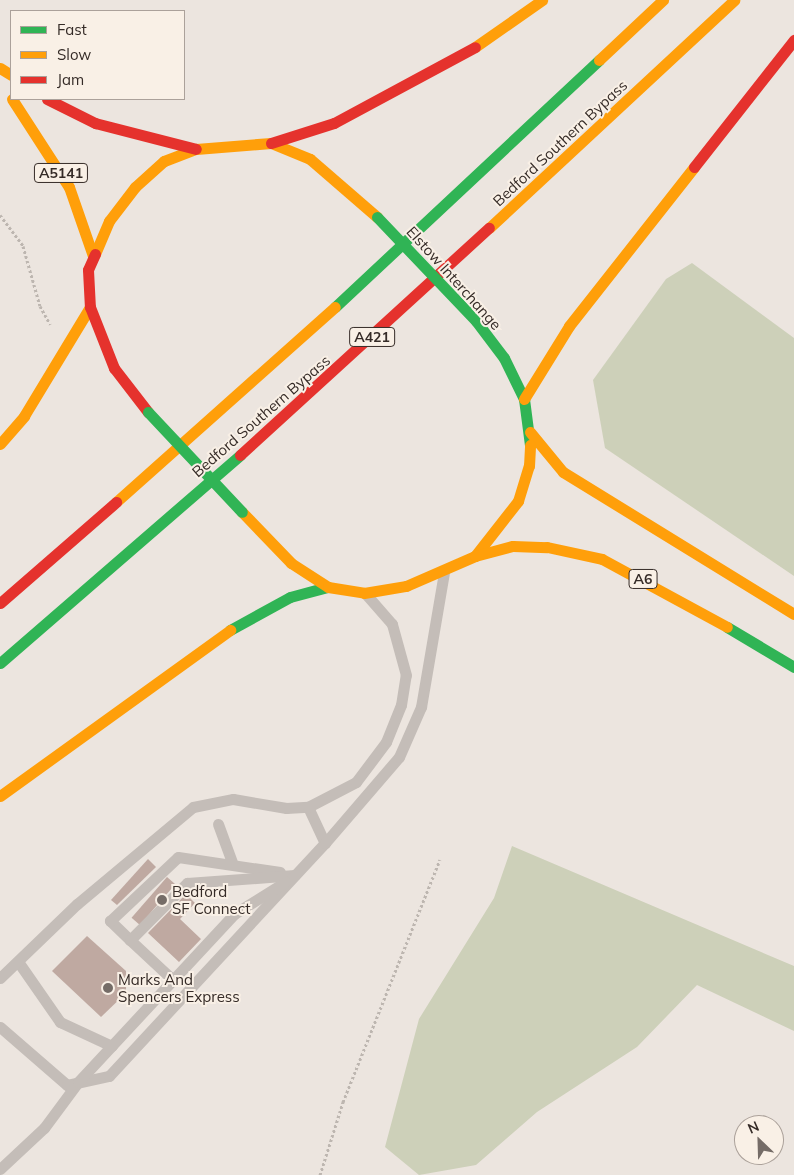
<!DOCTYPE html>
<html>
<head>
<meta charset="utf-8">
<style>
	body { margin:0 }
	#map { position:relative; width:794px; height:1175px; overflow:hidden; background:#ece5df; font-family:Mulish,sans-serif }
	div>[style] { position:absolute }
	.green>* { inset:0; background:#cdd0b9 }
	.building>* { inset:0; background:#bfa9a1; transform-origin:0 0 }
	.path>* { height:3px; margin-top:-1.5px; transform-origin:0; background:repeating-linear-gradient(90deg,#bdb6b0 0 2.5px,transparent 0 5px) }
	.lane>* { height:11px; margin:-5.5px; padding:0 5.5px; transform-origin:5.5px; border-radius:5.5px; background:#c4bdb8 }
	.fast>* { height:11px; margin:-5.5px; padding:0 5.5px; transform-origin:5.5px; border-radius:5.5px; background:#30b455 }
	.slow>* { height:11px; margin:-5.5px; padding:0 5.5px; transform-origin:5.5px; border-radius:5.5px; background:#ff9f0a }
	.jam>* { height:11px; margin:-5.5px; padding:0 5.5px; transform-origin:5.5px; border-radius:5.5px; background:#e5322d }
	.fast-bridge>* { height:11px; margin:-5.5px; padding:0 5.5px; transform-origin:5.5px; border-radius:5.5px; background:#30b455 }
	.dots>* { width:14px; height:14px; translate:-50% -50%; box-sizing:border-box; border:2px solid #f9f0e6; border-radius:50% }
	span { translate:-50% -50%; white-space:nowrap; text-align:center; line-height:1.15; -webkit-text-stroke:4px #f9f0e6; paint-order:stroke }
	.shield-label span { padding:1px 4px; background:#f9f0e6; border:1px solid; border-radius:4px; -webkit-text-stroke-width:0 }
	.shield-label { font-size:14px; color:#352b27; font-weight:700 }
	.street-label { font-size:15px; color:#352b27 }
	.poi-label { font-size:15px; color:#352b27 }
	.left { translate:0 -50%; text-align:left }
	.legend { position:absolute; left:10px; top:10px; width:175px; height:90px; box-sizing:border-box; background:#f9f0e6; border:1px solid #aba19a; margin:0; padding:6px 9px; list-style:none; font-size:15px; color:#352b27 }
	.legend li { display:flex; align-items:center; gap:10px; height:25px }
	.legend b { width:25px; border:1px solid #aba19a }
	.north { position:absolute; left:734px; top:1115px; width:50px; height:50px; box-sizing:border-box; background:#f9f0e6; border:1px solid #aba19a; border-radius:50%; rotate:336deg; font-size:14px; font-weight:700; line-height:20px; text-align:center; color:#352b27 }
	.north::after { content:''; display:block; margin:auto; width:18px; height:22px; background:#756c67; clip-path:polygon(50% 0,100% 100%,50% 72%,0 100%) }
</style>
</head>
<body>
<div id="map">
	<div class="green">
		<i style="clip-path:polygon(692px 263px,794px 338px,794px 576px,605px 448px,593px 380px,666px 279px)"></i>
		<i style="clip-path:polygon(512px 846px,794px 966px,794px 1031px,697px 985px,637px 1047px,537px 1112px,476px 1165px,419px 1175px,385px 1147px,419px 1019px,494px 898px)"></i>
	</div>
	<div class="building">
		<i style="clip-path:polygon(148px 859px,156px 867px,117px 905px,111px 900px)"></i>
		<i style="left:167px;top:877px;width:11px;height:54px;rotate:41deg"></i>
		<i style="clip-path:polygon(186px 894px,195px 903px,180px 919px,201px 939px,179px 962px,148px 933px)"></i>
		<i style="clip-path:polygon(87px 936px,126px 971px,126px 993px,101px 1017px,52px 971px)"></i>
	</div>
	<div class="path">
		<i style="left:0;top:215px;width:39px;rotate:53deg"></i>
		<i style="left:23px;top:246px;width:62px;rotate:74.2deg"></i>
		<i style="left:40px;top:306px;width:21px;rotate:61deg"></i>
		<i style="left:320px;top:1175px;width:77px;rotate:-72.5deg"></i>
		<i style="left:343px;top:1102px;width:261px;rotate:-68.2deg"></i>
	</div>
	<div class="lane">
		<i style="left:308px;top:807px;width:40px;rotate:65deg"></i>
		<i style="left:218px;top:824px;width:40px;rotate:69.8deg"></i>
		<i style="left:130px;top:940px;width:28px;rotate:-136deg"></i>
		<i style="left:110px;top:921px;width:93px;rotate:-43.3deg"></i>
		<i style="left:178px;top:857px;width:103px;rotate:8.4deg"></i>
		<i style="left:19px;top:963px;width:72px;rotate:55.2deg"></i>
		<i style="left:60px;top:1022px;width:57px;rotate:24.8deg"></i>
		<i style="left:0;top:978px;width:107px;rotate:-43.9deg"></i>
		<i style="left:77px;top:904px;width:151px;rotate:-39.9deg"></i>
		<i style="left:193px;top:807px;width:41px;rotate:-11.3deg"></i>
		<i style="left:233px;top:799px;width:54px;rotate:9.6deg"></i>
		<i style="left:286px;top:808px;width:22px;rotate:-3deg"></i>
		<i style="left:308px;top:807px;width:54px;rotate:-27.5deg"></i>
		<i style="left:356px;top:782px;width:50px;rotate:-53.1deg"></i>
		<i style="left:386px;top:742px;width:40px;rotate:-68deg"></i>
		<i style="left:401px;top:705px;width:30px;rotate:-81deg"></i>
		<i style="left:406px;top:675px;width:53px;rotate:-105.4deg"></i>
		<i style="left:392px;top:624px;width:41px;rotate:-131.1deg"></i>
		<i style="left:173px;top:980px;width:59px;rotate:-137.1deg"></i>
		<i style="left:130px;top:940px;width:81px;rotate:-45deg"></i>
		<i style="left:187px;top:883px;width:108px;rotate:-4.2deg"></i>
		<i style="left:0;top:1027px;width:89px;rotate:40.9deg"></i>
		<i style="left:67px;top:1085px;width:43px;rotate:-12.1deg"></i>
		<i style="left:109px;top:1076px;width:318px;rotate:-47.2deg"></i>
		<i style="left:325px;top:843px;width:113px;rotate:-49.3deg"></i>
		<i style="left:399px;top:757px;width:55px;rotate:-66.3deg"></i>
		<i style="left:421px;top:707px;width:136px;rotate:-80.3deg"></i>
		<i style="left:0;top:1169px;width:60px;rotate:-43deg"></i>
		<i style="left:44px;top:1128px;width:57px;rotate:-53.5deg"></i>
		<i style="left:78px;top:1082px;width:229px;rotate:-47.1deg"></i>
		<i style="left:234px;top:914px;width:60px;rotate:-32.1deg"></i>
	</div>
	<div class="fast">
		<i style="left:335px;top:307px;width:362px;rotate:-43.1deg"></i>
		<i style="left:476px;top:321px;width:46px;rotate:52.9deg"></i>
		<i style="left:504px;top:358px;width:46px;rotate:64deg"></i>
		<i style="left:524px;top:399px;width:46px;rotate:82.6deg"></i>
		<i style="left:727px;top:627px;width:78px;rotate:30.8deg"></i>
		<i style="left:230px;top:630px;width:68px;rotate:-28.8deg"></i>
		<i style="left:290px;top:597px;width:39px;rotate:-15deg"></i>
		<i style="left:0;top:663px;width:318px;rotate:-40.9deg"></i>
	</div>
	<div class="slow">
		<i style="left:475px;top:47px;width:82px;rotate:-35deg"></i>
		<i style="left:599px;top:60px;width:88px;rotate:-43.2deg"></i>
		<i style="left:0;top:68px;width:13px;rotate:32deg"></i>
		<i style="left:12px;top:99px;width:105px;rotate:57.1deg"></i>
		<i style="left:69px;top:187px;width:73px;rotate:70.8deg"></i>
		<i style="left:489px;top:228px;width:335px;rotate:-42.9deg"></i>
		<i style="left:95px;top:254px;width:36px;rotate:-67deg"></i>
		<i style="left:109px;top:221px;width:43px;rotate:-52.6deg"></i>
		<i style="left:135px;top:187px;width:39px;rotate:-42deg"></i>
		<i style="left:164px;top:161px;width:34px;rotate:-21deg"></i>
		<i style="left:196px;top:149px;width:75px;rotate:-4.6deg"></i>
		<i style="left:271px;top:143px;width:42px;rotate:22.3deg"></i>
		<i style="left:310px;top:159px;width:89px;rotate:40.9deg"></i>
		<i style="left:524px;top:399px;width:86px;rotate:-58.3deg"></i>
		<i style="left:569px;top:326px;width:202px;rotate:-51.8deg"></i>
		<i style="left:530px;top:432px;width:52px;rotate:50.5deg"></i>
		<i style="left:563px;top:472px;width:271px;rotate:31.6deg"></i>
		<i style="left:0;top:444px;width:37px;rotate:-49deg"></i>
		<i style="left:24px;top:416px;width:127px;rotate:-58.8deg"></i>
		<i style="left:116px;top:502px;width:293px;rotate:-41.7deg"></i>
		<i style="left:242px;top:512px;width:71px;rotate:46.1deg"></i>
		<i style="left:291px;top:563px;width:44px;rotate:33deg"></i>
		<i style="left:328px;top:587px;width:36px;rotate:9deg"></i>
		<i style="left:364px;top:593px;width:43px;rotate:-9.5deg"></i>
		<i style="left:406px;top:586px;width:75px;rotate:-23.5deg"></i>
		<i style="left:475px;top:556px;width:70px;rotate:-52deg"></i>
		<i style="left:518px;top:501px;width:37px;rotate:-73deg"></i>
		<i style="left:529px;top:466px;width:21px;rotate:-87deg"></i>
		<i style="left:475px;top:556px;width:39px;rotate:-15deg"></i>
		<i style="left:513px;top:546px;width:34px;rotate:2deg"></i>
		<i style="left:547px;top:547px;width:56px;rotate:12.3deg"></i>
		<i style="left:602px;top:559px;width:142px;rotate:28.5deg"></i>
		<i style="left:0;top:796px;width:284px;rotate:-35.8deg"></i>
	</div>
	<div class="jam">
		<i style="left:47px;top:99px;width:54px;rotate:26.6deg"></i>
		<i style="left:95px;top:123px;width:104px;rotate:14.4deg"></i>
		<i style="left:271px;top:143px;width:66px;rotate:-17.6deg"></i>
		<i style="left:334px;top:123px;width:160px;rotate:-28.3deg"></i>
		<i style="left:694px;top:167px;width:162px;rotate:-51.8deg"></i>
		<i style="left:95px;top:254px;width:17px;rotate:114deg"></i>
		<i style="left:88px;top:270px;width:37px;rotate:87deg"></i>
		<i style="left:90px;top:307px;width:66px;rotate:68.5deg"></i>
		<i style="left:114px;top:368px;width:56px;rotate:52.3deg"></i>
		<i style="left:240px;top:455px;width:337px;rotate:-42.4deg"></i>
		<i style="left:0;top:603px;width:154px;rotate:-41deg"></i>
	</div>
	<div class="fast-bridge">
		<i style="left:377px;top:217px;width:144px;rotate:46.4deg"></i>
		<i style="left:148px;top:412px;width:137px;rotate:46.8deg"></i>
	</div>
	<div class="dots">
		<i style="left:162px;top:900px;background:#756c67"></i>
		<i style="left:108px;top:988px;background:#756c67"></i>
	</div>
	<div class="shield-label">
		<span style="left:61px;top:173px">A5141</span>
		<span style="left:372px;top:337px">A421</span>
		<span style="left:643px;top:579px">A6</span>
	</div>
	<div class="street-label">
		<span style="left:560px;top:143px;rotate:-43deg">Bedford Southern Bypass</span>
		<span style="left:454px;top:278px;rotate:48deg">Elstow Interchange</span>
		<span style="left:261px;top:416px;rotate:-41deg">Bedford Southern Bypass</span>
	</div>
	<div class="poi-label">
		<span class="left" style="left:172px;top:900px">Bedford<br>SF Connect</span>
		<span class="left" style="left:118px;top:988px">Marks And<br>Spencers Express</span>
	</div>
	<ul class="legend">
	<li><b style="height:6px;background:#30b455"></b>Fast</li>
	<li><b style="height:6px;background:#ff9f0a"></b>Slow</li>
	<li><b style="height:6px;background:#e5322d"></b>Jam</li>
	</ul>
	<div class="north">N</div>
</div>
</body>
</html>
